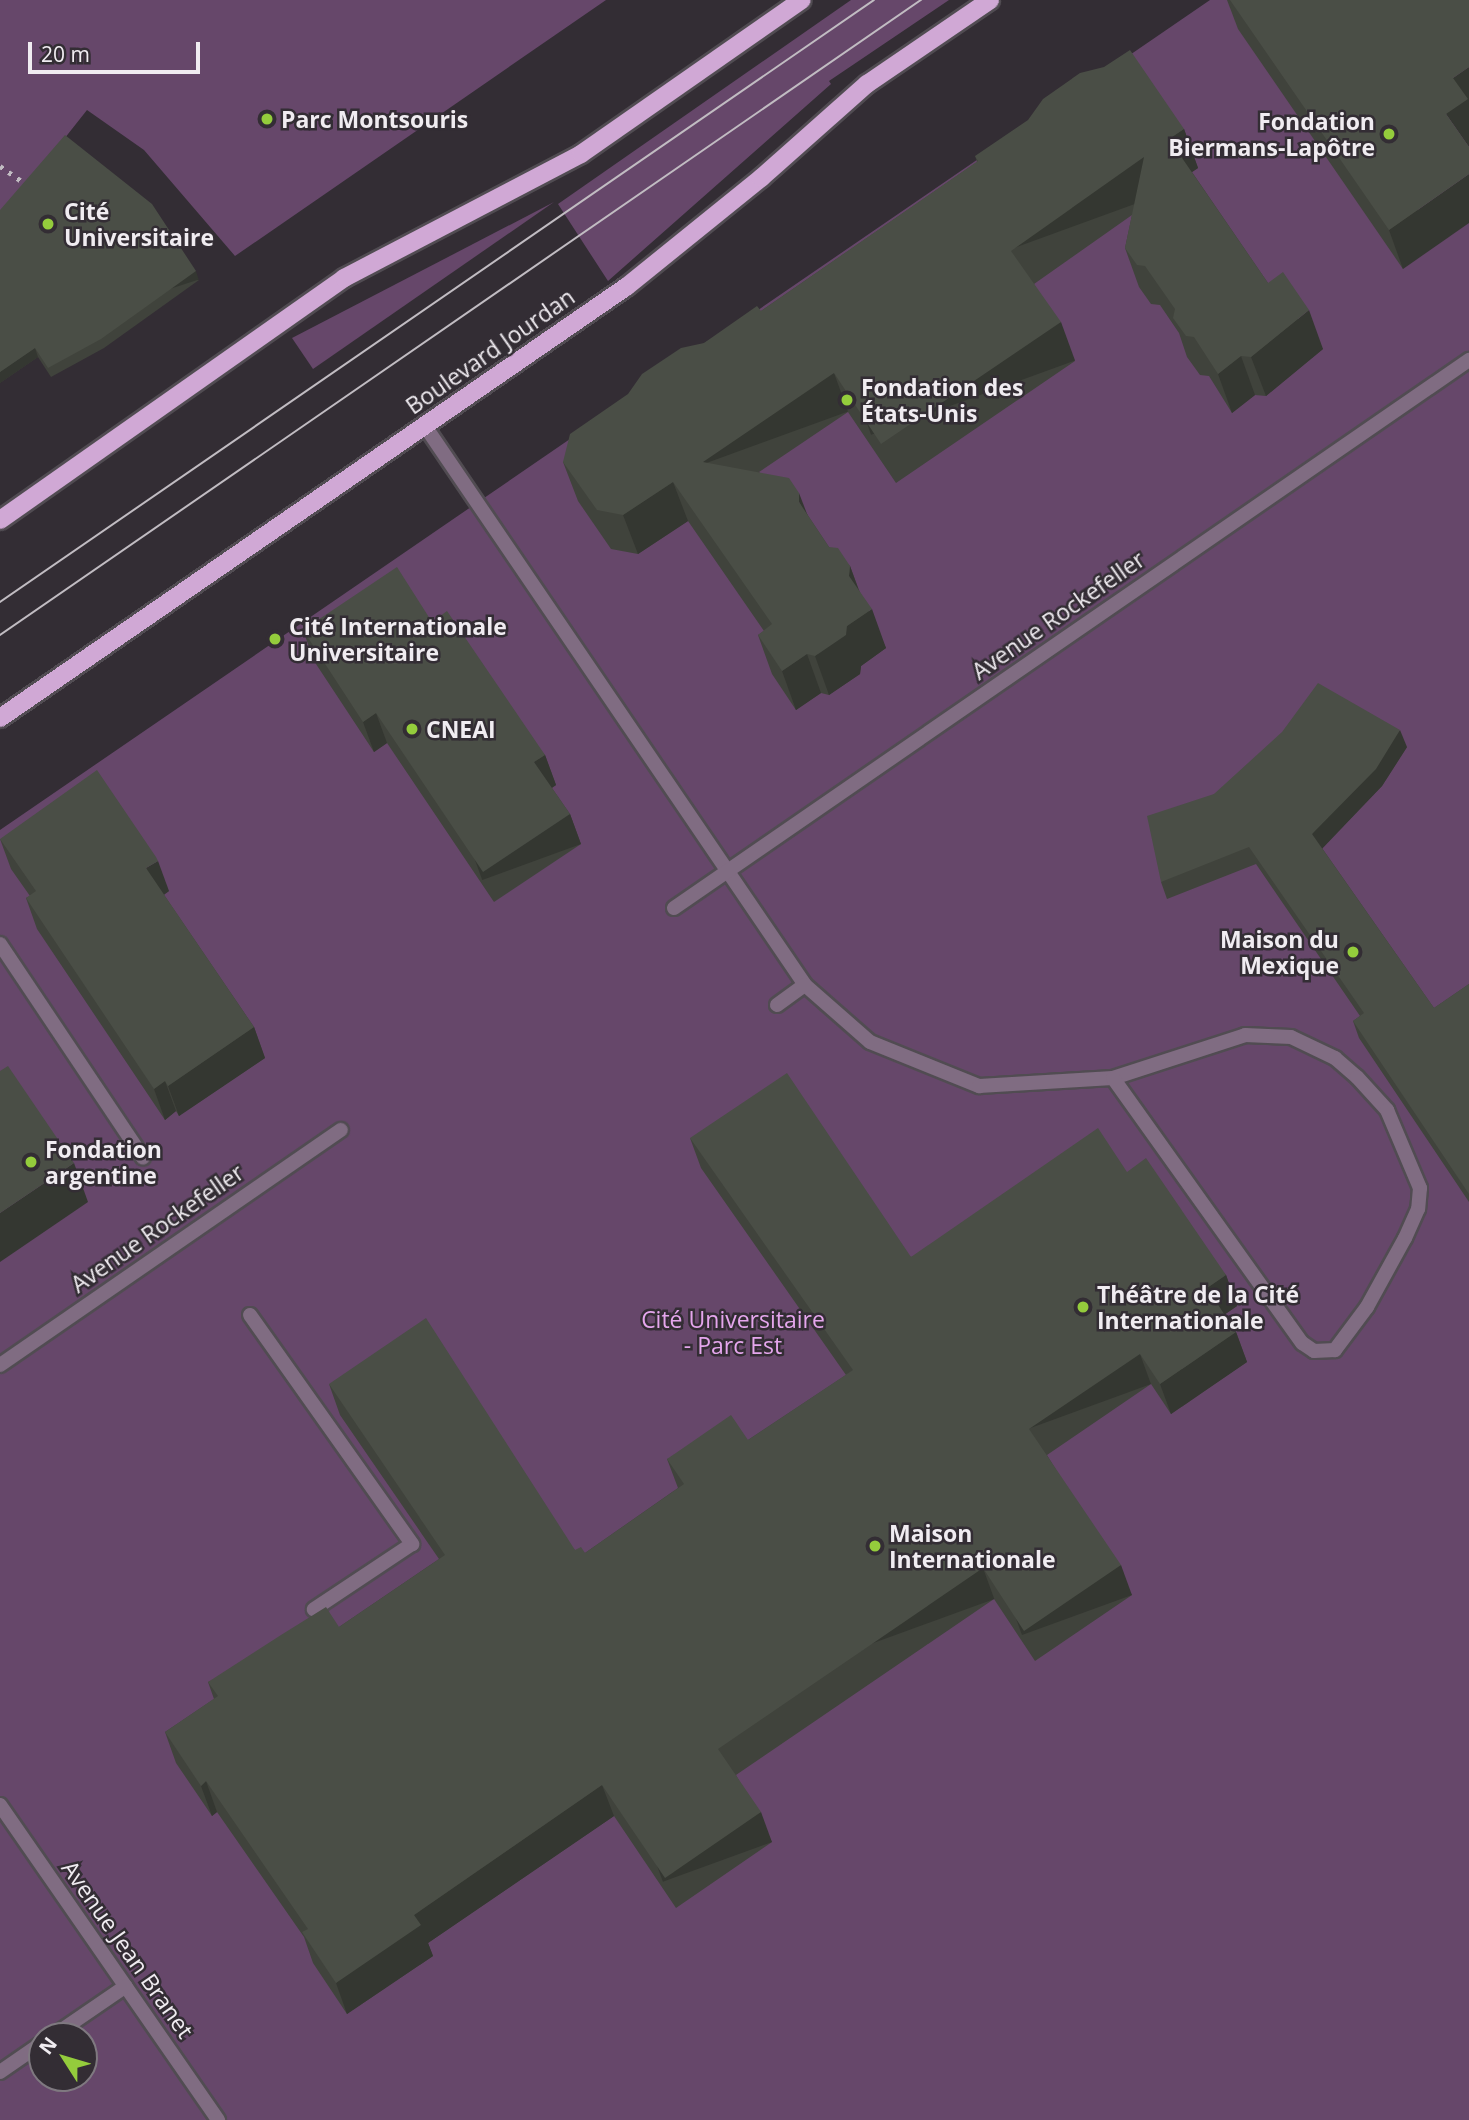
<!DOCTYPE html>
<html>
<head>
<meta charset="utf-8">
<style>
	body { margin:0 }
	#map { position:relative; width:1469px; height:2120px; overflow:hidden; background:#332d34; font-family:"Open Sans",sans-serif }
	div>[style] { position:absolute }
	.green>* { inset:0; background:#66476a }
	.roads { filter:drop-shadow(2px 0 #514c52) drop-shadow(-2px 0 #514c52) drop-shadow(0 2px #514c52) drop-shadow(0 -2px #514c52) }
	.service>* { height:14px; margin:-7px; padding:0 7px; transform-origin:7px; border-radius:7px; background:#806c82 }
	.primary>* { height:18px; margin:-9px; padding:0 9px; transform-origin:9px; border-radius:9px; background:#d0a8d5 }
	.tram>* { height:2px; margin:-1px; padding:0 1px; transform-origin:1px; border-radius:1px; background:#c1bcc2 }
	.rail>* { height:5px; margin-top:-2.5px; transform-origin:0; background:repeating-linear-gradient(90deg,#c1bcc2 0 3.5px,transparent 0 10.5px) }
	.wall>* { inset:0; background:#40433c }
	.shaded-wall>* { inset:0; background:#343731; transform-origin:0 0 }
	.building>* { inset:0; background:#4a4e46 }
	.dots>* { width:19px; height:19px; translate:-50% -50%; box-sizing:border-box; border:4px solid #332d34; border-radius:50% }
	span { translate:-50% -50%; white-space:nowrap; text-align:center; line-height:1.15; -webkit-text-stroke:5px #332d34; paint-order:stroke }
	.poi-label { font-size:23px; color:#f0ecf1; font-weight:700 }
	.left { translate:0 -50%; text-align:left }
	.right { translate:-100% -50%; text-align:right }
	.street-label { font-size:23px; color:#f0ecf1 }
	.park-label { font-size:23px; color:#e5a6ed }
	.north { position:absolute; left:28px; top:2022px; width:70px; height:70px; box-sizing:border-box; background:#332d34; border:2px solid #7f7980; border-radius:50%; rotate:307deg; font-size:19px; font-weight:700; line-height:28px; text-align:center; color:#f0ecf1 }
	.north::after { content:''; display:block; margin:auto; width:24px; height:32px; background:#94cc3c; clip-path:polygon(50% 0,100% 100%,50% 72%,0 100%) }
	.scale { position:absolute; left:28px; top:42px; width:172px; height:32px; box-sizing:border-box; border:4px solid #f0ecf1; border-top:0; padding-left:9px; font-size:21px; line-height:24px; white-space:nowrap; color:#f0ecf1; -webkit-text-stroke:5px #332d34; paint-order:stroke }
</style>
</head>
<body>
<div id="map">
	<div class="green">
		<i style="clip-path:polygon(0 0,606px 0,235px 256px,144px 150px,87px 110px,0 220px)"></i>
		<i style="clip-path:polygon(851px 0,949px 0,829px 81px,831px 84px,608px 281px,558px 204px)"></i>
		<i style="clip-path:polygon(evenodd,1210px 0,1469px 0,1469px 2120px,0 2120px,0 830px,1210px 0,42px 2036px,84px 2036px,84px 2078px,42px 2078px,42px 2036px)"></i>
		<i style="clip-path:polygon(554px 202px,313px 369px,292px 338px)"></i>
	</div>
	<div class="roads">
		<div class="service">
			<i style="left:425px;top:426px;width:676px;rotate:55.79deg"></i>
			<i style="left:805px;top:985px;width:86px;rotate:41.2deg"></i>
			<i style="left:870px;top:1042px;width:118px;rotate:22deg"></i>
			<i style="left:979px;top:1086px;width:134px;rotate:-3.4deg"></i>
			<i style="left:1113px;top:1078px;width:139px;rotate:-18deg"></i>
			<i style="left:1245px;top:1035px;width:46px;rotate:2.5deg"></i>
			<i style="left:1291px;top:1037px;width:49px;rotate:25.5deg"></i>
			<i style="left:1335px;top:1058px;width:29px;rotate:41deg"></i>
			<i style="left:1357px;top:1077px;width:45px;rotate:47.7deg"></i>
			<i style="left:1387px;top:1110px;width:85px;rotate:67.1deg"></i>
			<i style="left:1420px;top:1188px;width:21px;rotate:95deg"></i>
			<i style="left:1418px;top:1209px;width:32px;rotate:114deg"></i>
			<i style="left:1405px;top:1238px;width:79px;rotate:118.8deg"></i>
			<i style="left:1367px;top:1307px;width:54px;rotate:126.7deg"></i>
			<i style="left:1335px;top:1350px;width:21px;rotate:177deg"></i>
			<i style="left:1314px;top:1351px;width:14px;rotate:-146deg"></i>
			<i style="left:1302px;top:1343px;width:325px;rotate:-125.5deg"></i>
			<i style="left:674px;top:908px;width:966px;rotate:-34.58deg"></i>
			<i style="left:0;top:944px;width:257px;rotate:56.2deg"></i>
			<i style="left:777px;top:1005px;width:34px;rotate:-36deg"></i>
			<i style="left:250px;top:1315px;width:281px;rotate:54.7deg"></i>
			<i style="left:412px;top:1544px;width:118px;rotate:146.4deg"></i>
			<i style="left:0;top:1365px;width:414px;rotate:-34.6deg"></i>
			<i style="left:0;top:1805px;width:383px;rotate:55.3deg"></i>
			<i style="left:53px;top:2036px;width:88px;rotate:-34.4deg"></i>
			<i style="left:0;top:2072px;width:51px;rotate:-34.6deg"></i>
		</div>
		<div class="primary">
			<i style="left:0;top:520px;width:421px;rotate:-35.1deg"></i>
			<i style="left:344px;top:278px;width:267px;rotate:-27.6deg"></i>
			<i style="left:581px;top:154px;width:269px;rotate:-34.9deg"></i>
			<i style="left:0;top:718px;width:760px;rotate:-34.55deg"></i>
			<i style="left:626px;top:287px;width:174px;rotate:-38.9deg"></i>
			<i style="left:761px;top:178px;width:142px;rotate:-41.6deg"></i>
			<i style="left:867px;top:84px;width:149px;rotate:-34.3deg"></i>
		</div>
	</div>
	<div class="tram">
		<i style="left:0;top:602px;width:1061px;rotate:-34.56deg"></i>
		<i style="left:0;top:635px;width:1119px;rotate:-34.59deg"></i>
	</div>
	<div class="rail">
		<i style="left:0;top:166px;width:49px;rotate:35deg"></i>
	</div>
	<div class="wall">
		<i style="clip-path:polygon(1227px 0,1469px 0,1403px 269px,1238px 29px)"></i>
		<i style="clip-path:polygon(1184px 129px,1198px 168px,1192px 172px,1268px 283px,1323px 349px,1266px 396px,1255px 395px,1232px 413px,1209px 376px,1200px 375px,1187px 357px,1179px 333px,1160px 305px,1151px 304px,1139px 287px,1125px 248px,1132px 215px,1034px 284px,1075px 361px,896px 483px,848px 412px,759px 472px,807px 514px,829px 547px,850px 566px,859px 590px,886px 648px,861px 666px,860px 674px,829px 695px,821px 693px,796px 710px,772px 674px,758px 635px,764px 631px,688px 521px,638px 554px,611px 549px,578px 501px,563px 462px,704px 343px,761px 311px,977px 162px,975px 156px)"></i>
		<i style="clip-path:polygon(0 210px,199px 280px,104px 348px,51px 377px,38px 357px,0 383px)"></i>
		<i style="clip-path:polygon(432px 622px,545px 755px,556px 785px,552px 788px,570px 814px,581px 844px,494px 902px,387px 743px,374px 752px,314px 661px,303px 630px)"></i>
		<i style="clip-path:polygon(1407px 747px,1382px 786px,1322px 848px,1434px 1008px,1469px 984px,1469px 1202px,1359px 1038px,1353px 1021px,1360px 1016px,1256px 864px,1167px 899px,1161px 882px,1214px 794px)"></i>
		<i style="clip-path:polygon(0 839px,169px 891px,164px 895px,254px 1027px,265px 1058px,179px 1116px,176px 1111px,165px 1120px,37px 929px,26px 898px,30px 896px,11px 869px)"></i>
		<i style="clip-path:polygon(690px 1138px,911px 1257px,1127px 1172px,1226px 1275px,1237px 1306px,1224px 1315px,1236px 1332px,1247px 1362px,1171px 1414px,1151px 1384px,1047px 1455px,1132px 1595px,1035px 1661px,994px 1599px,736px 1775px,772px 1842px,676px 1908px,614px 1816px,428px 1943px,433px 1956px,347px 2014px,313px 1963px,304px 1937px,217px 1812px,212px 1816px,176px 1763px,165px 1732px,214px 1699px,208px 1682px,339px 1627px,439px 1559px,340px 1415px,329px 1384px,575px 1550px,585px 1553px,678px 1488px,667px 1459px,748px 1440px,846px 1375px,701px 1168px)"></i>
	</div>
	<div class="shaded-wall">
		<i style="clip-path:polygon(1469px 67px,1469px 147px,1446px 114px,1453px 78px)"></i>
		<i style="clip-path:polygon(1184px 129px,1198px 168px,1183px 178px,1169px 139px)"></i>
		<i style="left:1144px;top:157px;width:41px;height:163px;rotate:70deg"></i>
		<i style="clip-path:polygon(1469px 174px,1469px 223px,1403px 269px,1389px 230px)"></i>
		<i style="left:196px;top:271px;width:9px;height:117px;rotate:72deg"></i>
		<i style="clip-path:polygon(1309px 310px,1323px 349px,1266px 396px,1251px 357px)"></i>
		<i style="left:1061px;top:322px;width:41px;height:217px;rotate:70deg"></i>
		<i style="clip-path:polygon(35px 348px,38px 357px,0 383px,0 372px)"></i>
		<i style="clip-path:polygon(1241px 356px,1255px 395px,1232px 413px,1218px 374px)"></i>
		<i style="left:834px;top:373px;width:41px;height:158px;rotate:70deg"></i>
		<i style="clip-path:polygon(673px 482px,688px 521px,638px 554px,623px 515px)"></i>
		<i style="clip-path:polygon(799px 493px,814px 532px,799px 502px)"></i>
		<i style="clip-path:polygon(850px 566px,864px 605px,849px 576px)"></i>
		<i style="clip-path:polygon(872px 609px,886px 648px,861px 666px,860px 674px,829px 695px,815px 656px,847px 626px)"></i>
		<i style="clip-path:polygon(807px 654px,821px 693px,796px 710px,782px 671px)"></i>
		<i style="clip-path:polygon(376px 713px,387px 743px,374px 752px,363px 722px)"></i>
		<i style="clip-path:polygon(1400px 730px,1407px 747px,1382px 786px,1319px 852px,1312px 834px)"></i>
		<i style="clip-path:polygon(545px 755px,556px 785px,545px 792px,534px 762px)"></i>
		<i style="left:570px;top:814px;width:32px;height:105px;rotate:70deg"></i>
		<i style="clip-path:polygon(158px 861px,169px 891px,157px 899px,146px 868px)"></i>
		<i style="clip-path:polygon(254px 1027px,265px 1058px,179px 1116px,168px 1086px)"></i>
		<i style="clip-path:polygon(165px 1081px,176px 1111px,165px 1120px,154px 1089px)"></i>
		<i style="clip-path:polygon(74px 1163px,88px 1202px,0 1262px,0 1213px)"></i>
		<i style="clip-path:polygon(1226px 1275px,1237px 1306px,1218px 1319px,1207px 1288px)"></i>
		<i style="clip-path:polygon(1236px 1332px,1247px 1362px,1171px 1414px,1160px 1384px)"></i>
		<i style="left:1140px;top:1354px;width:32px;height:134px;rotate:70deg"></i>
		<i style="left:1121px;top:1565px;width:32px;height:117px;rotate:70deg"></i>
		<i style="left:983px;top:1568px;width:33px;height:321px;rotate:70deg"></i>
		<i style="clip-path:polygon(206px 1781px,217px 1812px,212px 1816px,201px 1786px)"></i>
		<i style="clip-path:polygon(602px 1785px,614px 1816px,428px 1943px,433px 1956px,347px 2014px,336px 1983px,414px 1915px)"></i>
		<i style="left:761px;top:1812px;width:32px;height:116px;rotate:70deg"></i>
	</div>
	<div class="building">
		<i style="clip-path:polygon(1230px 0,1469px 0,1469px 67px,1453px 78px,1468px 99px,1446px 114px,1469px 147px,1469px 174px,1389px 230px)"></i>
		<i style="clip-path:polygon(1130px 50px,1184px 129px,1169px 139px,1268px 283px,1283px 272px,1309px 310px,1251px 357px,1241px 356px,1218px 374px,1194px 337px,1186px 336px,1173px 318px,1175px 309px,1145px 266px,1137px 265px,1125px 248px,1144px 157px,1011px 251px,1061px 322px,881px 444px,834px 373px,703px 462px,789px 478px,799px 493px,799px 502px,829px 547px,838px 548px,850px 566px,849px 576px,872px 609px,847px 626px,846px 635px,815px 656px,807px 654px,782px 671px,758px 635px,772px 624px,673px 482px,623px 515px,597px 510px,563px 462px,570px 434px,628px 394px,642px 374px,681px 348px,704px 343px,757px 306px,761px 311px,978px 161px,975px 156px,1028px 120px,1043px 99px,1080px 73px,1104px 67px)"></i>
		<i style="clip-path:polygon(65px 135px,152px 204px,196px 271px,101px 339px,48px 368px,35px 348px,0 372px,0 210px)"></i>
		<i style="clip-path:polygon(397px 567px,432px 622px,447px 611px,545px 755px,534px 762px,570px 814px,483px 872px,376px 713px,363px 722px,303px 630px)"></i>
		<i style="clip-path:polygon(1318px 683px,1400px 730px,1376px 769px,1312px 834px,1434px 1008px,1469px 984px,1469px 1194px,1353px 1021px,1364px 1013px,1249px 847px,1161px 882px,1147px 816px,1214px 794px,1282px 732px)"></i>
		<i style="clip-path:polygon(97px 770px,156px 857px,158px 861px,146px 868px,254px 1027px,168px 1086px,165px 1081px,154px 1089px,26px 898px,36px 891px,0 839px)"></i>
		<i style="clip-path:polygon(8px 1066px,74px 1163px,0 1213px,0 1071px)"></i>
		<i style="clip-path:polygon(787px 1073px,911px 1257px,1098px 1128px,1127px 1172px,1146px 1158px,1226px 1275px,1207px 1288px,1236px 1332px,1160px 1384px,1140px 1354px,1029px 1429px,1121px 1565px,1024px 1631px,983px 1568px,718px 1749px,761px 1812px,665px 1878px,602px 1785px,414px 1915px,421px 1925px,336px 1983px,302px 1932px,308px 1929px,206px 1781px,201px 1786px,165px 1732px,218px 1696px,208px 1682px,281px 1635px,326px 1607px,339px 1627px,445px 1555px,329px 1384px,426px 1318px,575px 1550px,581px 1547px,585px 1553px,684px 1484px,667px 1459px,731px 1415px,748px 1440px,853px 1370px,690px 1138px)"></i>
	</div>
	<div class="dots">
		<i style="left:267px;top:119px;background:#94cc3c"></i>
		<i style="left:1389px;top:134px;background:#94cc3c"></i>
		<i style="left:48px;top:224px;background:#94cc3c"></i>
		<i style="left:847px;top:400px;background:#94cc3c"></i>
		<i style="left:275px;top:639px;background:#94cc3c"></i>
		<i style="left:412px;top:729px;background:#94cc3c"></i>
		<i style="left:1353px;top:952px;background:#94cc3c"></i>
		<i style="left:31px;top:1162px;background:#94cc3c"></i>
		<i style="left:1083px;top:1307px;background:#94cc3c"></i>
		<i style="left:875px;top:1546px;background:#94cc3c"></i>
	</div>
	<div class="poi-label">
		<span class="left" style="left:281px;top:119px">Parc Montsouris</span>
		<span class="right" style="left:1375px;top:134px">Fondation<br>Biermans-Lapôtre</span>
		<span class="left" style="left:64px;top:224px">Cité<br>Universitaire</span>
		<span class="left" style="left:861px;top:400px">Fondation des<br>États-Unis</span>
		<span class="left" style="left:289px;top:639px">Cité Internationale<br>Universitaire</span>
		<span class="left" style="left:426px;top:729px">CNEAI</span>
		<span class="right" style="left:1339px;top:952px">Maison du<br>Mexique</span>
		<span class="left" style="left:45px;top:1162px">Fondation<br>argentine</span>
		<span class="left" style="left:1097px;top:1307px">Théâtre de la Cité<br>Internationale</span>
		<span class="left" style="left:889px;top:1546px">Maison<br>Internationale</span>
	</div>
	<div class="street-label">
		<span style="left:490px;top:351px;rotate:-35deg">Boulevard Jourdan</span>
		<span style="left:1058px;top:615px;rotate:-35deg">Avenue Rockefeller</span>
		<span style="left:157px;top:1228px;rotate:-35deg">Avenue Rockefeller</span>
		<span style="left:128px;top:1949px;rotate:55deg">Avenue Jean Branet</span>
	</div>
	<div class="park-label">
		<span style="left:733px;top:1332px">Cité Universitaire<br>- Parc Est</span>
	</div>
	<div class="north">N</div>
	<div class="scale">20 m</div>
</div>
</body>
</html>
